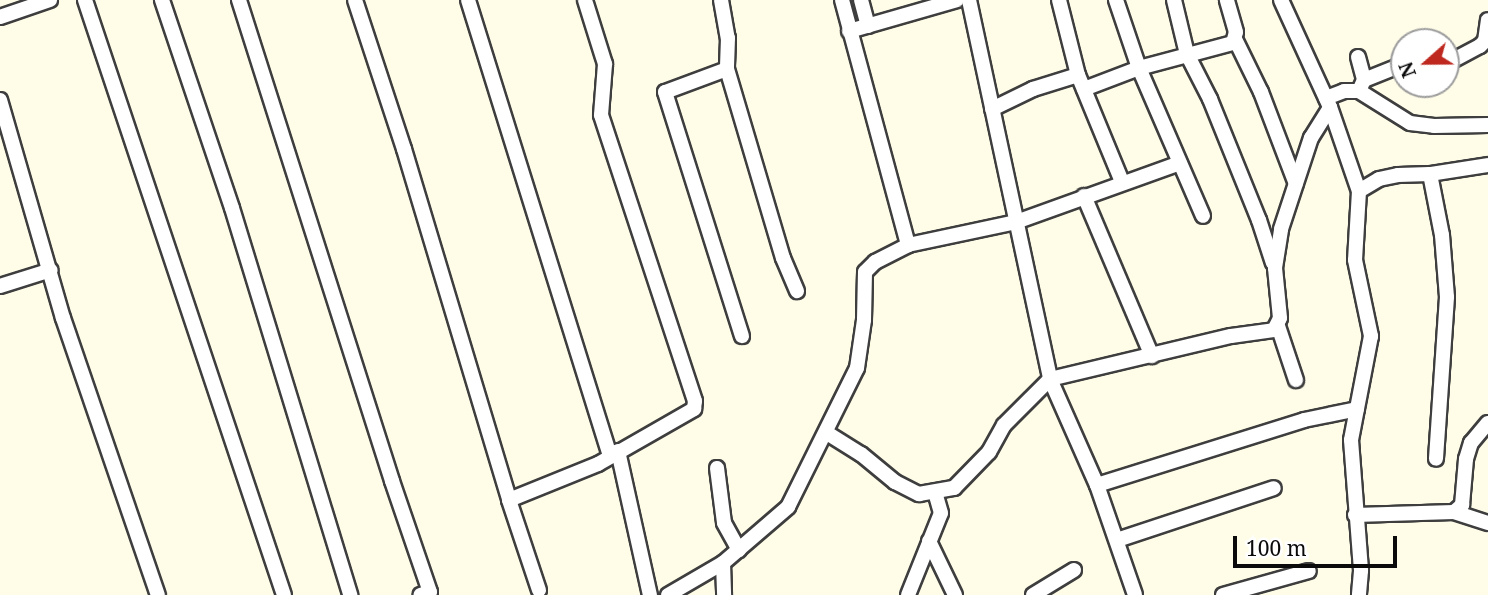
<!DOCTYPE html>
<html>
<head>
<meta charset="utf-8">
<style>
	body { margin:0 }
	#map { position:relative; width:1488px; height:595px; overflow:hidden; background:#fffde8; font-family:"Noto Serif",serif }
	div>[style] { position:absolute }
	.roads { filter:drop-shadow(2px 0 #3e3e3e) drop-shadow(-2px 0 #3e3e3e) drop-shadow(0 2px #3e3e3e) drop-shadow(0 -2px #3e3e3e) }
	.minor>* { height:14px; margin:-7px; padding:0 7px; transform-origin:7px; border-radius:7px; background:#fff }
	span { translate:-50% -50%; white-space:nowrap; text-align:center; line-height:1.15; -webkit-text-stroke:7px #fff; paint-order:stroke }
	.north { position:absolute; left:1390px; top:28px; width:70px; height:70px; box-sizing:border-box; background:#fff; border:2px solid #9d9d9d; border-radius:50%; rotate:249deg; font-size:19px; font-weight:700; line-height:28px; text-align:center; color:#0b0b0b }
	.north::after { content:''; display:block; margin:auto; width:24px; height:32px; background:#be281f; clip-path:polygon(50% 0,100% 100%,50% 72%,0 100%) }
	.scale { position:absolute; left:1233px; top:536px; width:164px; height:32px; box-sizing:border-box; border:4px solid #0b0b0b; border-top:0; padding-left:9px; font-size:21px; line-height:24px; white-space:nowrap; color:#0b0b0b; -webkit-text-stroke:5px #fff; paint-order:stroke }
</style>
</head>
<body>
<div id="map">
	<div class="roads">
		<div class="minor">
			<i style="left:85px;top:0;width:627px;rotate:71.51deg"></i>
			<i style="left:162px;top:0;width:219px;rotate:71.4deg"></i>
			<i style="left:232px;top:208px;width:405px;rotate:73deg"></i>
			<i style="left:239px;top:0;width:505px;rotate:72.35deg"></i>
			<i style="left:392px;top:481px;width:117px;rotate:71.1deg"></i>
			<i style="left:430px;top:592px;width:10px;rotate:163deg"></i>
			<i style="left:355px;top:0;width:157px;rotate:71.8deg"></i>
			<i style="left:404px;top:149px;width:366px;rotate:73.3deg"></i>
			<i style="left:509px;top:500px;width:95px;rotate:71.6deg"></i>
			<i style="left:468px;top:0;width:477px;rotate:72.7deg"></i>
			<i style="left:721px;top:0;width:39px;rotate:80deg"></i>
			<i style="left:728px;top:38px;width:31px;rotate:92deg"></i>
			<i style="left:727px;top:69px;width:197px;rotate:73.5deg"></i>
			<i style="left:783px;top:258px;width:36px;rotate:67deg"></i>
			<i style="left:842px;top:0;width:254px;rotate:74.9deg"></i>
			<i style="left:861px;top:0;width:27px;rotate:75deg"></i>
			<i style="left:969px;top:0;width:388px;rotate:77.9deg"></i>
			<i style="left:1050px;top:379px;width:116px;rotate:66.1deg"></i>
			<i style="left:1097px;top:485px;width:116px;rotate:70.9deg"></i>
			<i style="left:1059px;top:0;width:77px;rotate:75.8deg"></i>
			<i style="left:1078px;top:75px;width:116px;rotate:67.6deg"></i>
			<i style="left:1116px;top:0;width:72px;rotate:71.3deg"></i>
			<i style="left:1139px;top:68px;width:161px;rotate:66.6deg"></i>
			<i style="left:1174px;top:0;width:56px;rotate:76.5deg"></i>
			<i style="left:1187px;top:54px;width:51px;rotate:62.9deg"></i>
			<i style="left:1210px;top:99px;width:131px;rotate:68deg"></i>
			<i style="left:1259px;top:220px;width:45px;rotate:72deg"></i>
			<i style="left:1281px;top:0;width:118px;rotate:65.4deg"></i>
			<i style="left:1330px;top:107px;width:89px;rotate:71deg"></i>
			<i style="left:1359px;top:191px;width:69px;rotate:93.3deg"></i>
			<i style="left:1355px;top:260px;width:78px;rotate:78.1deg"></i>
			<i style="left:1371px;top:336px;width:106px;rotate:100.9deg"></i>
			<i style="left:1351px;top:440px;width:131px;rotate:85.6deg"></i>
			<i style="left:1361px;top:571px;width:24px;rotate:95deg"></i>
			<i style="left:0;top:17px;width:53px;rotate:-18.8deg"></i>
			<i style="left:849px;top:31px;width:112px;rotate:-16deg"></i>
			<i style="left:1235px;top:39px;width:59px;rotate:63.9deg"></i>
			<i style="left:1261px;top:92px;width:98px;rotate:69.2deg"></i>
			<i style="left:1358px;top:57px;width:24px;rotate:75deg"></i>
			<i style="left:1446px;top:64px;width:38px;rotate:-28deg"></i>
			<i style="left:1480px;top:46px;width:7px;rotate:-45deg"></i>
			<i style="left:1485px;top:41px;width:21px;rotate:-82deg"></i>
			<i style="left:727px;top:69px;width:66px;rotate:159.6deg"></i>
			<i style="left:665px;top:92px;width:256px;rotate:72.5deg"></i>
			<i style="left:1084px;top:89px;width:59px;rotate:-20.9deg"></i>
			<i style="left:1139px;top:68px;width:97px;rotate:-14.9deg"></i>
			<i style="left:1233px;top:43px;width:11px;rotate:-75deg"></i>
			<i style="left:1236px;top:32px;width:33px;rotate:-106deg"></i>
			<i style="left:1359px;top:91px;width:12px;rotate:-66deg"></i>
			<i style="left:1364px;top:80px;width:43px;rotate:-21.8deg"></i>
			<i style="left:1326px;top:98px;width:19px;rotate:-21deg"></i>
			<i style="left:1344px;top:91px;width:15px"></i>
			<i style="left:1359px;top:91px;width:60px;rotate:32.1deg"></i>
			<i style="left:1410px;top:123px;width:24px;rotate:7deg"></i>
			<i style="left:1434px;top:126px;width:54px;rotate:-1.1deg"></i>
			<i style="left:0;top:100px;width:227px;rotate:73.9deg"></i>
			<i style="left:63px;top:318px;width:293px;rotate:71.1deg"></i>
			<i style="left:992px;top:109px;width:46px;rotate:-26deg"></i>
			<i style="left:1033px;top:89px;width:47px;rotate:-17.3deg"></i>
			<i style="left:1430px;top:174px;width:62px;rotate:78.9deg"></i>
			<i style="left:1442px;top:235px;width:62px;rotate:85.4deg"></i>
			<i style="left:1447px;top:297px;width:162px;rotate:93.9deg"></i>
			<i style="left:1359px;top:191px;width:23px;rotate:-31deg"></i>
			<i style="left:1379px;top:179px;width:19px;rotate:-12deg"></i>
			<i style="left:1398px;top:175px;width:32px;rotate:-2deg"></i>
			<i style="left:1430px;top:174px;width:59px;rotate:-8.8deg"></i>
			<i style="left:1084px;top:196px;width:174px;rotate:67deg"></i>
			<i style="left:0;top:286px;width:53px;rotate:-17.4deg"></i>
			<i style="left:1278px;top:326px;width:57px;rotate:71.6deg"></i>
			<i style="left:827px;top:433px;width:40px;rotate:32deg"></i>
			<i style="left:861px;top:454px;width:44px;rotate:39.5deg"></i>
			<i style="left:895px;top:482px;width:27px;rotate:27deg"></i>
			<i style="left:919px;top:494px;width:36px;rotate:-10deg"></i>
			<i style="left:954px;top:488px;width:50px;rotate:-45.8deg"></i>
			<i style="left:989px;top:452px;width:31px;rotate:-61deg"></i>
			<i style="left:1004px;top:425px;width:65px;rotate:-45deg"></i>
			<i style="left:1050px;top:379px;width:186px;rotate:-13.4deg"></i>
			<i style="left:1231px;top:336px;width:43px;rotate:-7.9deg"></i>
			<i style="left:1274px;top:330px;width:13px;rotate:-63deg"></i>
			<i style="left:1280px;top:318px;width:50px;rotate:-95.7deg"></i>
			<i style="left:1275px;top:268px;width:39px;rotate:-81deg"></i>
			<i style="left:1281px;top:229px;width:96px;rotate:-71.8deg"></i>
			<i style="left:1311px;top:138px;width:36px;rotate:-58deg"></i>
			<i style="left:618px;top:451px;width:148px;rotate:77.5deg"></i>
			<i style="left:717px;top:468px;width:55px;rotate:82.7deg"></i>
			<i style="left:724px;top:523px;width:31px;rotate:61deg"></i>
			<i style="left:1097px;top:485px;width:217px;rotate:-17.4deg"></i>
			<i style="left:1304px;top:420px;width:54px;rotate:-11.7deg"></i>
			<i style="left:509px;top:500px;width:96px;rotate:-22deg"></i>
			<i style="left:598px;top:464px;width:111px;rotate:-29.8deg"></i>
			<i style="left:694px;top:409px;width:8px;rotate:-83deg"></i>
			<i style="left:695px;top:401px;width:301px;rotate:-108.2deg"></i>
			<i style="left:601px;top:115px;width:51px;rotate:-85.5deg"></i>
			<i style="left:605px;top:64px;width:67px;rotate:-107.4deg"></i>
			<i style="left:1454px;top:512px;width:36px;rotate:18deg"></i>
			<i style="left:1355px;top:515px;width:99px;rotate:-1.7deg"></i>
			<i style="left:1454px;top:512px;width:11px;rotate:-41deg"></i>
			<i style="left:1462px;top:505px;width:46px;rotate:-85deg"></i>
			<i style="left:1466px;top:459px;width:17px;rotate:-73deg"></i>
			<i style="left:1471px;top:443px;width:26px;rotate:-50deg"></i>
			<i style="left:1117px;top:540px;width:165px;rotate:-18.3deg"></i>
			<i style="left:929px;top:541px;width:60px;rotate:64.3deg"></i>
			<i style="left:723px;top:563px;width:32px;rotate:88deg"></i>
			<i style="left:668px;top:595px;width:64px;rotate:-30.2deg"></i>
			<i style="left:723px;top:563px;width:86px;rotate:-40.7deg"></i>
			<i style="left:788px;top:507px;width:155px;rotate:-63.6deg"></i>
			<i style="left:857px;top:368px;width:49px;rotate:-81.7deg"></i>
			<i style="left:864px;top:320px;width:48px;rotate:-88.8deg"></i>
			<i style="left:865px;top:272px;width:14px;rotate:-45deg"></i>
			<i style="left:875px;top:262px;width:37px;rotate:-27deg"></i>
			<i style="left:908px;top:245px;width:110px;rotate:-12deg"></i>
			<i style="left:1016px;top:222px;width:174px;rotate:-19.8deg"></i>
			<i style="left:908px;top:595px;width:88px;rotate:-68.1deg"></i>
			<i style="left:941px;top:513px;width:22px;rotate:-106deg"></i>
			<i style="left:1033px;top:595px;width:48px;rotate:-31.4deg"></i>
			<i style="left:1223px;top:595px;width:89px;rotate:-15.6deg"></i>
		</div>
	</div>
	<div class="north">N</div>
	<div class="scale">100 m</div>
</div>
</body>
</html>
